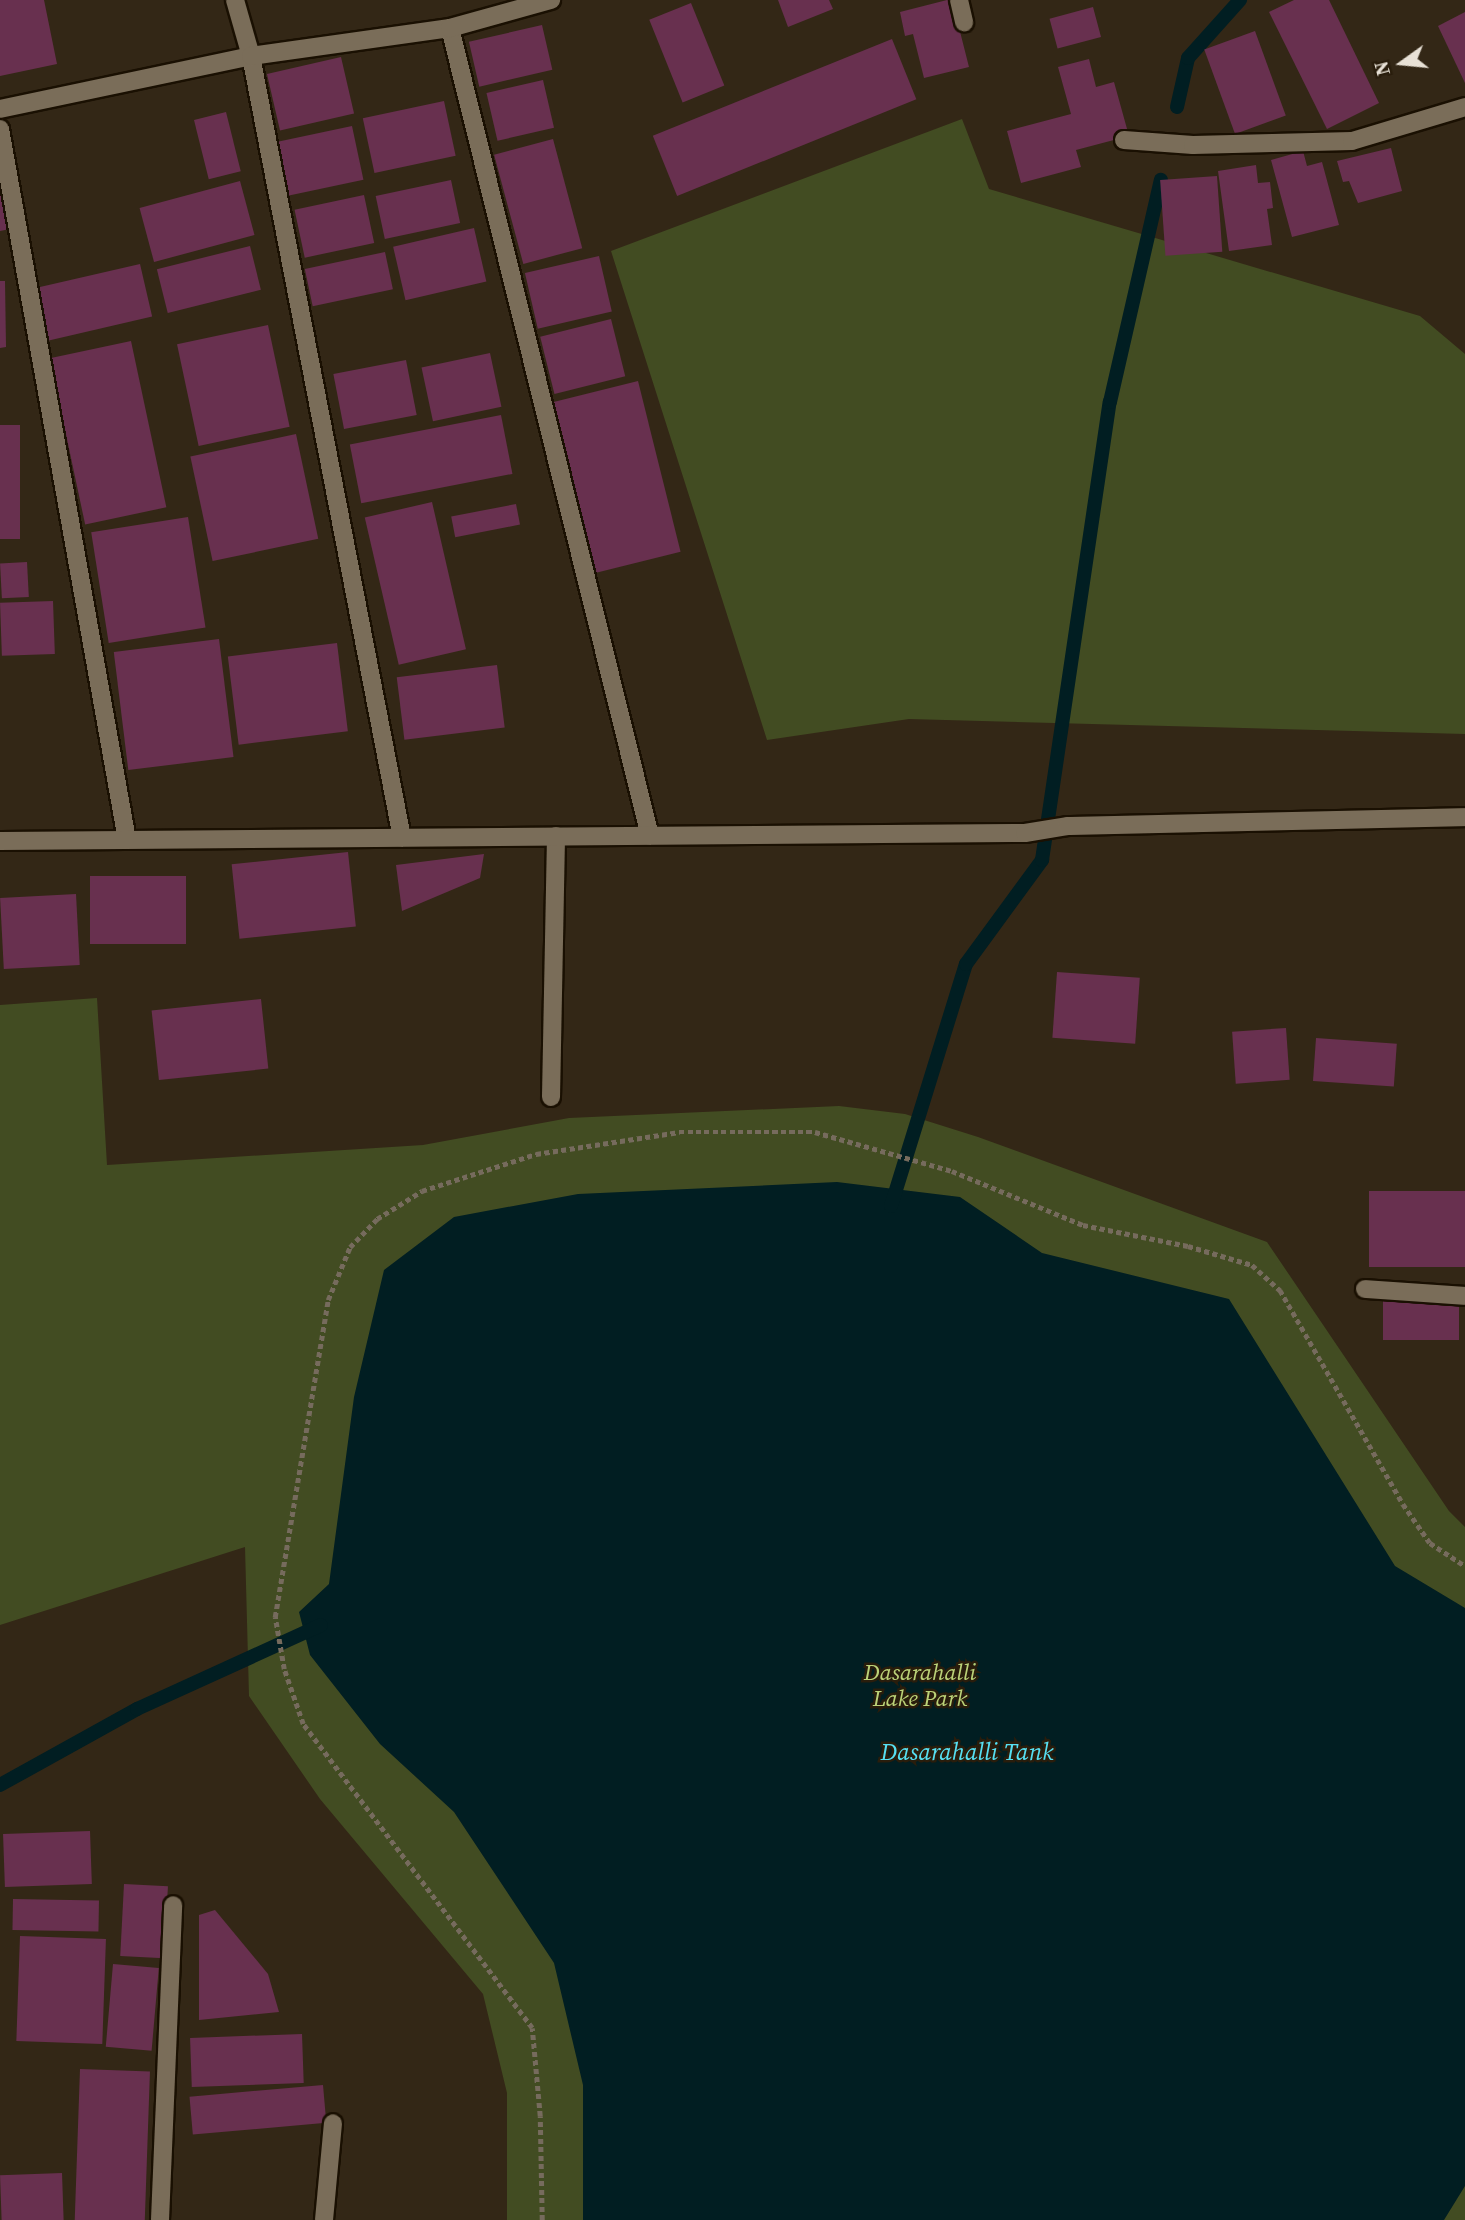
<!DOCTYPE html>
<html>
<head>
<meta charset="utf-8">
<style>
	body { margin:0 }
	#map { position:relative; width:1465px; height:2220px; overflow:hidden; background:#332716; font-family:"Source Serif 4",serif }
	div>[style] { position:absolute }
	.green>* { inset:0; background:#424c22 }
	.water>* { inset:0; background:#011e22 }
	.stream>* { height:14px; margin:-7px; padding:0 7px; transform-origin:7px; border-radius:7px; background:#011e22 }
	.building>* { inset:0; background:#68304f; transform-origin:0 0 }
	.path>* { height:4.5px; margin-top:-2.25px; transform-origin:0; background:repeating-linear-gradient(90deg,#766b5d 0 5px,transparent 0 8.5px) }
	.roads { filter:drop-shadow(2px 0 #1a1002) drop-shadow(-2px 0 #1a1002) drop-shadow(0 2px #1a1002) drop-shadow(0 -2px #1a1002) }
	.lane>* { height:18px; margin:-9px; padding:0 9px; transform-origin:9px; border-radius:9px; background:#7a6d59 }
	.street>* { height:18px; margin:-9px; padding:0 9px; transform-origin:9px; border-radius:9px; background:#7a6d59 }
	.secondary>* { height:18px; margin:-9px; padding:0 9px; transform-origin:9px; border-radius:9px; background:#7a6d59 }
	span { translate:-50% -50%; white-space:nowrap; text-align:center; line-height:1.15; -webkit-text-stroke:5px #291d0c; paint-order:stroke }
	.park-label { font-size:23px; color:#bbd278; font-style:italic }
	.water-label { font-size:24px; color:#56dff1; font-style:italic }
	.north { position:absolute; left:1367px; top:28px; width:70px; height:70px; -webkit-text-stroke:5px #291d0c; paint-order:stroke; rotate:255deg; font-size:19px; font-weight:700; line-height:28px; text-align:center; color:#e8e1d6 }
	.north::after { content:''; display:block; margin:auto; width:24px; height:32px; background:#e8e1d6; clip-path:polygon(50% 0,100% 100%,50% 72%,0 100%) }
</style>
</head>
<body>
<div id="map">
	<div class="green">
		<i style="clip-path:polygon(962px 119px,989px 189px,1420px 316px,1465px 354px,1465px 734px,909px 719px,767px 740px,611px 251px)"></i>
		<i style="clip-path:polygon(97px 998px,107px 1165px,423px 1145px,569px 1118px,839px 1106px,905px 1114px,978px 1137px,1267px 1242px,1449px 1511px,1465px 1527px,1465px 2220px,507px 2220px,507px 2093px,483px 1994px,320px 1799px,249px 1696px,245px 1547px,0 1625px,0 1005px)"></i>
	</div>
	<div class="water">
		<i style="clip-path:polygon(837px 1182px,960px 1197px,1042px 1253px,1229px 1299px,1395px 1566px,1465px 1608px,1465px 2186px,1444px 2220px,583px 2220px,583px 2085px,554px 1963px,454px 1812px,380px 1744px,310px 1655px,299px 1612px,329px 1584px,354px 1397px,384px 1270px,454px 1217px,578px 1194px)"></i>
	</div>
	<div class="stream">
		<i style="left:1177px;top:107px;width:50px;rotate:-77.3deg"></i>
		<i style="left:1188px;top:58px;width:78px;rotate:-48.1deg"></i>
		<i style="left:891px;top:1206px;width:253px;rotate:-72.8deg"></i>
		<i style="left:966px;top:964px;width:129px;rotate:-53.8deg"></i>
		<i style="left:1042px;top:860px;width:463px;rotate:-81.6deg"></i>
		<i style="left:1110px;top:402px;width:228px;rotate:-77.1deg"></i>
		<i style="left:0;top:1785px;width:157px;rotate:-29deg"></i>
		<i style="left:137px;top:1709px;width:202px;rotate:-24.5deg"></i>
	</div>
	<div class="building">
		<i style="clip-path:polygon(0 0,44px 0,57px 64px,0 76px)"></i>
		<i style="clip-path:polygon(778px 0,829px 0,833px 9px,788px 27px)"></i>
		<i style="clip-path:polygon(947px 0,952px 0,969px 67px,924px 78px,913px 34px,905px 36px,900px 12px)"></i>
		<i style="clip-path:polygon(1294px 0,1329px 0,1379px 103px,1327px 129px,1269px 12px)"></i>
		<i style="left:691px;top:3px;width:89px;height:45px;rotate:68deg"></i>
		<i style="left:1093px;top:7px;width:31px;height:45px;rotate:75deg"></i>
		<i style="clip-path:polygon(1465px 12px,1465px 83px,1438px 26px)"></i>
		<i style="left:542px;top:25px;width:46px;height:75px;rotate:77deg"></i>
		<i style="left:1255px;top:31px;width:90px;height:54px;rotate:70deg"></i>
		<i style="left:892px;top:39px;width:65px;height:258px;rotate:68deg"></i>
		<i style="left:341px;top:57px;width:58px;height:76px;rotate:77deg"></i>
		<i style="clip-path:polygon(1089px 59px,1096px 87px,1114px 82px,1129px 136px,1076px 150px,1081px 167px,1021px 183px,1007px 131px,1071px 114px,1058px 67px)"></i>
		<i style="left:543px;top:80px;width:49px;height:58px;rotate:77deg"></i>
		<i style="left:444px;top:101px;width:56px;height:83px;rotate:78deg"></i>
		<i style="left:226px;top:112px;width:61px;height:33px;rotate:76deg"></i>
		<i style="left:352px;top:126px;width:55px;height:76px;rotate:78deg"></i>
		<i style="left:553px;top:139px;width:113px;height:61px;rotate:75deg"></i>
		<i style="clip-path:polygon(1391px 148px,1402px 191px,1358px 203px,1349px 181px,1343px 182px,1337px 161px)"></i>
		<i style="clip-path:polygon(1303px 151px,1307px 166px,1322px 162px,1339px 225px,1292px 237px,1271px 160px)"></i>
		<i style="clip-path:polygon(1256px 165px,1258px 183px,1270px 182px,1273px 208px,1267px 209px,1272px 245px,1229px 251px,1218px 171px)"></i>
		<i style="clip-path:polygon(0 169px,10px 229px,0 231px)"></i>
		<i style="left:1217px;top:176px;width:76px;height:57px;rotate:86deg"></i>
		<i style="left:451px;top:180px;width:44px;height:77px;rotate:78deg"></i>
		<i style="left:240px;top:181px;width:56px;height:104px;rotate:75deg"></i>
		<i style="left:364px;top:195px;width:49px;height:71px;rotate:78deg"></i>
		<i style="left:474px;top:228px;width:55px;height:83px;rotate:77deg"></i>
		<i style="left:250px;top:246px;width:45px;height:96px;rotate:76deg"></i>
		<i style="left:385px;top:252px;width:38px;height:82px;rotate:78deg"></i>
		<i style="left:599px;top:256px;width:57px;height:76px;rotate:77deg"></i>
		<i style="left:140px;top:264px;width:54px;height:106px;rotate:77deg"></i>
		<i style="clip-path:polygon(0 281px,5px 281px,6px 347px,0 348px)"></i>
		<i style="left:611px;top:319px;width:59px;height:73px;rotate:76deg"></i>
		<i style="left:268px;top:325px;width:104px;height:93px;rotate:78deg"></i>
		<i style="left:131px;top:341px;width:170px;height:83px;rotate:78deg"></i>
		<i style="left:490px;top:353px;width:55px;height:70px;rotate:78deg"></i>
		<i style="left:406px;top:360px;width:56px;height:74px;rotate:79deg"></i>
		<i style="left:638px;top:381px;width:176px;height:87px;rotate:76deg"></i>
		<i style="left:501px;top:415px;width:60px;height:154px;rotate:79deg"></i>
		<i style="left:0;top:425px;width:20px;height:114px"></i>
		<i style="left:296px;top:434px;width:107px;height:108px;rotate:78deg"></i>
		<i style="left:432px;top:502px;width:151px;height:69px;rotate:77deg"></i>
		<i style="left:516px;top:504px;width:21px;height:66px;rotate:79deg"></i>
		<i style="left:188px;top:517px;width:112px;height:98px;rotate:81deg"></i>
		<i style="left:27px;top:562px;width:35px;height:27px;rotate:87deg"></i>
		<i style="left:53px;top:601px;width:53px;height:53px;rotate:88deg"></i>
		<i style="left:219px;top:639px;width:119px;height:106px;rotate:83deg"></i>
		<i style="left:337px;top:643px;width:89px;height:110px;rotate:83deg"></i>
		<i style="left:497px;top:665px;width:63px;height:101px;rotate:83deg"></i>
		<i style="left:348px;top:852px;width:75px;height:117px;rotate:84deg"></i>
		<i style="clip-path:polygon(484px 854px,480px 878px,402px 911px,396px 865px)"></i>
		<i style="left:90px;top:876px;width:96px;height:68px"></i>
		<i style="left:76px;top:894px;width:71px;height:76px;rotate:87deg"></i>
		<i style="left:1057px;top:972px;width:83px;height:66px;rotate:4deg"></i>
		<i style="left:261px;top:999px;width:70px;height:110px;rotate:84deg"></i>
		<i style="left:1286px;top:1028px;width:52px;height:54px;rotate:86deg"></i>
		<i style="left:1316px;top:1038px;width:81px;height:43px;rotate:4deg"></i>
		<i style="left:1465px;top:1191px;width:76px;height:96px;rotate:90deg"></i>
		<i style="left:1383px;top:1298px;width:76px;height:42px"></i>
		<i style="left:90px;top:1831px;width:53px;height:87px;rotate:88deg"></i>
		<i style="left:124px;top:1884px;width:44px;height:72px;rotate:3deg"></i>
		<i style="left:13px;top:1899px;width:86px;height:31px;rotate:1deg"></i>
		<i style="clip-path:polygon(215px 1910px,268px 1974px,279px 2012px,199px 2020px,199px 1915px)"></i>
		<i style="left:20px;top:1936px;width:86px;height:105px;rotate:2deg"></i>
		<i style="left:113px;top:1964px;width:46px;height:83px;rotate:5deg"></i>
		<i style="left:302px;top:2034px;width:49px;height:112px;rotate:88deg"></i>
		<i style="left:80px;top:2069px;width:70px;height:151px;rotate:2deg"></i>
		<i style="left:323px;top:2085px;width:38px;height:134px;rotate:85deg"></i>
		<i style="left:62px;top:2173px;width:47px;height:62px;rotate:88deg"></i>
	</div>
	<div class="path">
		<i style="left:542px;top:2220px;width:104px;rotate:-91.1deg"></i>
		<i style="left:540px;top:2116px;width:88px;rotate:-95.2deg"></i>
		<i style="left:532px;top:2028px;width:381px;rotate:-127deg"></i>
		<i style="left:303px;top:1724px;width:58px;rotate:-109.1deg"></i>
		<i style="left:284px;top:1669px;width:53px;rotate:-99.8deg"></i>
		<i style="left:275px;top:1617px;width:321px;rotate:-80.5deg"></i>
		<i style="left:328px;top:1300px;width:57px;rotate:-67.5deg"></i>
		<i style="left:350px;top:1247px;width:39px;rotate:-46deg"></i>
		<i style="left:377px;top:1219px;width:53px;rotate:-31.9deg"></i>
		<i style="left:422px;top:1191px;width:120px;rotate:-18deg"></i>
		<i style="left:536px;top:1154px;width:145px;rotate:-8.7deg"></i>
		<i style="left:679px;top:1132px;width:136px"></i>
		<i style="left:815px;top:1132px;width:142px;rotate:15.9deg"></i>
		<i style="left:952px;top:1171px;width:142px;rotate:22.4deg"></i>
		<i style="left:1083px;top:1225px;width:107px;rotate:11.3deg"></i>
		<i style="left:1188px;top:1246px;width:67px;rotate:16.5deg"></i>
		<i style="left:1252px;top:1265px;width:38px;rotate:42deg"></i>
		<i style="left:1280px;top:1290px;width:247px;rotate:60.1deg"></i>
		<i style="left:1403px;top:1504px;width:47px;rotate:55.3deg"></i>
		<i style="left:1430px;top:1543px;width:42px;rotate:33.3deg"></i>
	</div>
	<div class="roads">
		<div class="lane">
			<i style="left:551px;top:1097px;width:261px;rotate:-88.9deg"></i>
		</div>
		<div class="street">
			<i style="left:235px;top:0;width:58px;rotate:74.1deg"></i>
			<i style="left:251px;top:56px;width:796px;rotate:79.07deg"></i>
			<i style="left:959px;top:0;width:23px;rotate:77deg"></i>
			<i style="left:450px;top:28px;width:832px;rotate:76.1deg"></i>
			<i style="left:0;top:109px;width:257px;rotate:-11.9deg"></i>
			<i style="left:251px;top:56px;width:201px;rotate:-8deg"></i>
			<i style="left:450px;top:28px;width:105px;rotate:-15.5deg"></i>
			<i style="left:0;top:129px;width:722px;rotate:79.87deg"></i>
			<i style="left:1124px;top:140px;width:69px;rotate:4.1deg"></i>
			<i style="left:1193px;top:145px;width:159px;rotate:-1.4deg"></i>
			<i style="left:1352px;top:141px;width:118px;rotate:-16.7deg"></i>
			<i style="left:1365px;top:1289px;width:100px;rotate:4deg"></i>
			<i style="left:160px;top:2220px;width:315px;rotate:-87.6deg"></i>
			<i style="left:324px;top:2220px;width:97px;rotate:-84.7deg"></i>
		</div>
		<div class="secondary">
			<i style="left:0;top:841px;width:1025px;rotate:-0.45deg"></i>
			<i style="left:1025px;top:833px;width:44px;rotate:-9.2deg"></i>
			<i style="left:1068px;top:826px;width:397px;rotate:-1.3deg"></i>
		</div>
	</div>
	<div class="park-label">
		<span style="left:920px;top:1685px">Dasarahalli<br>Lake Park</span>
	</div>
	<div class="water-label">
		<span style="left:967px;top:1752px">Dasarahalli Tank</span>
	</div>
	<div class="north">N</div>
</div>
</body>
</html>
